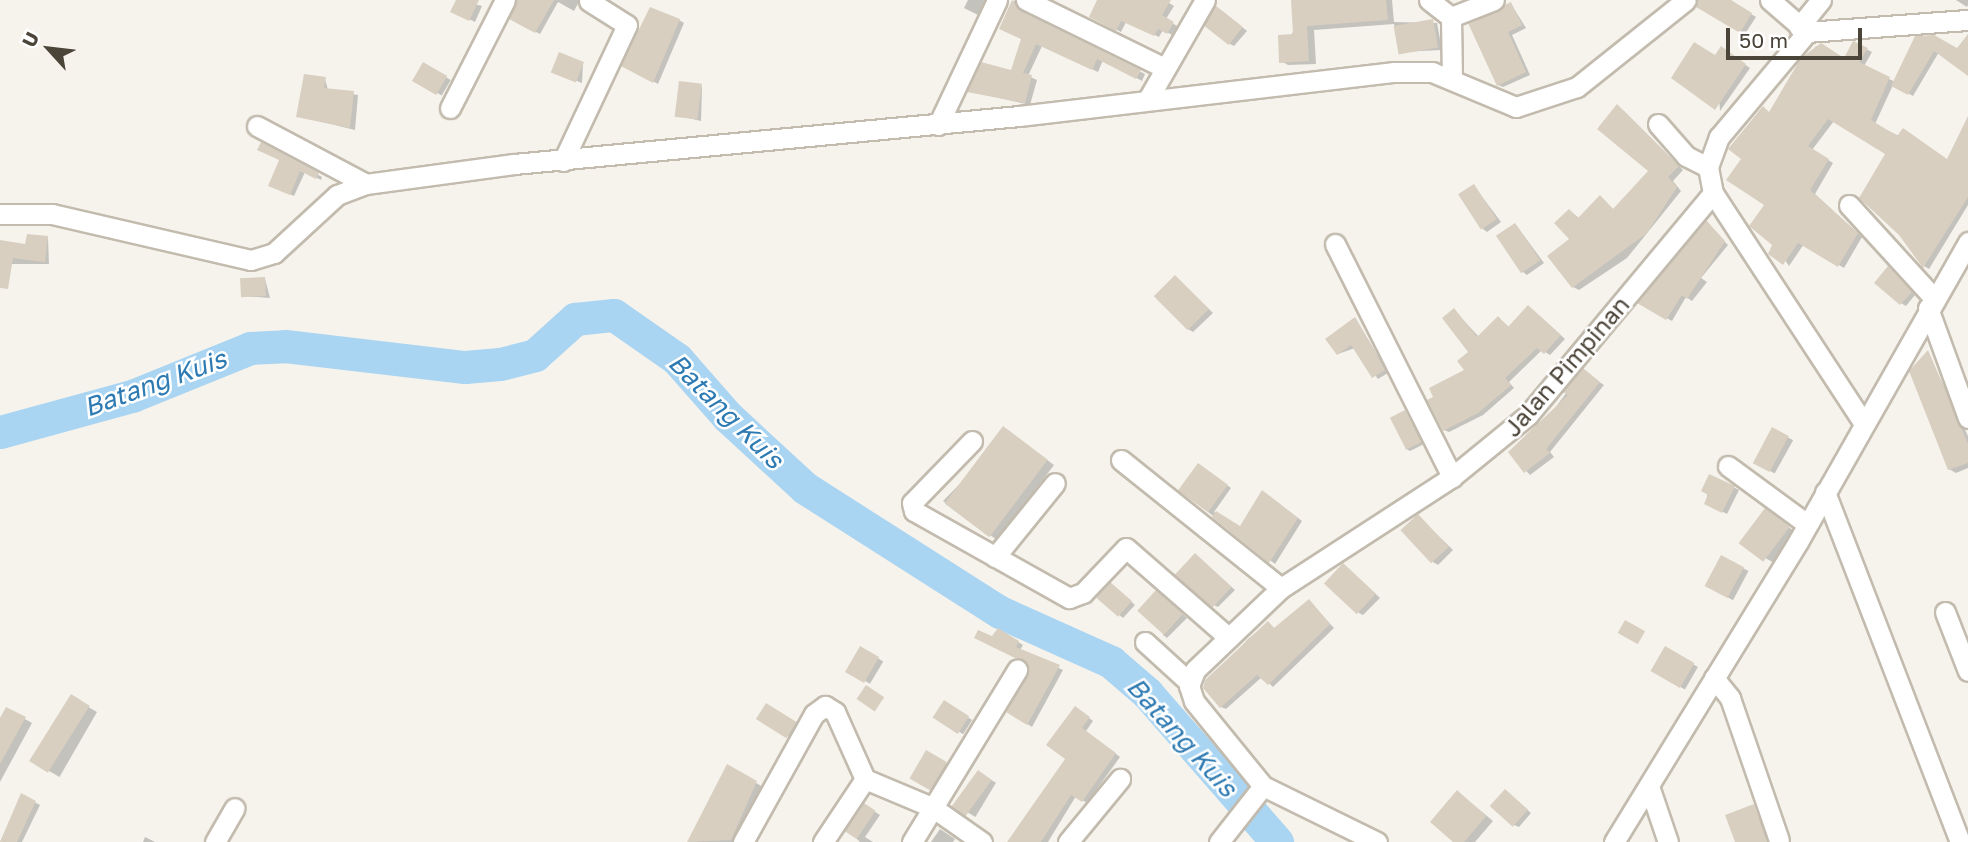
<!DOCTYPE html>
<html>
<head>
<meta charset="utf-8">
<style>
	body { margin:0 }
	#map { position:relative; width:1968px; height:842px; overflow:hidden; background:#f6f3ec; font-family:"Golos Text",sans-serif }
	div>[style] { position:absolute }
	.shadow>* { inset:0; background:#0003; transform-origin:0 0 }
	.river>* { height:33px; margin:-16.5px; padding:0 16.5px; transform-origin:16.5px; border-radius:16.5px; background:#a9d4f2 }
	.building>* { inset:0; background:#d8cfc1; transform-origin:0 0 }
	.roads { filter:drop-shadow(2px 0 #c2bbae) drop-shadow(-2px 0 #c2bbae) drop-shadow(0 2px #c2bbae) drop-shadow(0 -2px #c2bbae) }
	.street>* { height:19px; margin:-9.5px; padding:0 9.5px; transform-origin:9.5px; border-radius:9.5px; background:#fff }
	span { translate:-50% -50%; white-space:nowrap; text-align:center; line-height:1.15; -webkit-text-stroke:5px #fff; paint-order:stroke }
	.street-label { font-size:24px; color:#4b4439 }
	.water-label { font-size:26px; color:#2e7ab2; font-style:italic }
	.north { position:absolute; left:14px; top:14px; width:70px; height:70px; -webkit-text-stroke:5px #fff; paint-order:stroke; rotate:297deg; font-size:19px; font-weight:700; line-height:28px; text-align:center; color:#4b4439 }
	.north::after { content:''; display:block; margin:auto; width:24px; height:32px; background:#4b4439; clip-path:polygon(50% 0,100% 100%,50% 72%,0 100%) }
	.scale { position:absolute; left:1726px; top:28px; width:136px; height:32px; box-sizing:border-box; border:4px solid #4b4439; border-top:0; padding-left:9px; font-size:21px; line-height:24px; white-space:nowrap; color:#4b4439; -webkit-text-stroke:5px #fff; paint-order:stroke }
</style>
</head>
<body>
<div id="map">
	<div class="shadow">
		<i style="clip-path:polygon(458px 0,482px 6px,475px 22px,453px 11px)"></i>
		<i style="clip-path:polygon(539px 0,580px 0,574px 11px,558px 2px,540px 34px,525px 26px)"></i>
		<i style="clip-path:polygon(968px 0,988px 0,980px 16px,964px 8px)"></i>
		<i style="clip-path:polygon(1014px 0,1026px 15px,1145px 74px,1142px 81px,1103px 60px,1098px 72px,1042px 46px,1028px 76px,1037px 80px,1030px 105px,969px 91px,1012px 72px,1022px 39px,1001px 28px)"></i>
		<i style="clip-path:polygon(1099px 0,1164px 0,1174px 6px,1166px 19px,1177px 26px,1172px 35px,1163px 30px,1159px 37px,1126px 22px,1121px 32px,1091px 16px)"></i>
		<i style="clip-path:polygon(1306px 0,1392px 0,1394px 22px,1437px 23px,1442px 50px,1400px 52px,1394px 24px,1314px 30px,1316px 64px,1288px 65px,1281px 61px)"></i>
		<i style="clip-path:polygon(1703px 0,1728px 0,1756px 17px,1745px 34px,1699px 7px)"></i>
		<i style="clip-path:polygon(1956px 0,1968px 0,1968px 5px,1967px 7px)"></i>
		<i style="clip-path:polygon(1511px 4px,1526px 28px,1512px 35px,1530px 75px,1503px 87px,1498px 85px)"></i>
		<i style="clip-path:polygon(1221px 10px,1247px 31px,1234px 46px,1230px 44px)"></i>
		<i style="clip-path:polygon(679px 20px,684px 23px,658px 84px,623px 65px)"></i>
		<i style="clip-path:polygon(1916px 38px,1957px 50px,1968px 38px,1968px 74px,1939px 52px,1913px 96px,1893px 85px,1875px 124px,1948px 161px,1968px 120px,1968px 205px,1929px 269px,1924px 266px,1901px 233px,1887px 153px,1834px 121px,1812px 150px,1833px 163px,1815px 194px,1862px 237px,1844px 268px,1804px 244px,1789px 266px,1774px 244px,1766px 205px,1770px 113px,1816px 46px,1844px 61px,1854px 43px,1872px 52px,1864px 66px,1895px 82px)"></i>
		<i style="clip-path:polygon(1722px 49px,1750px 68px,1720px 111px,1716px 58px)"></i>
		<i style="clip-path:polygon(583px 63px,582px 83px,559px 74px)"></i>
		<i style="left:423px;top:64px;width:32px;height:18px;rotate:30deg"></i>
		<i style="clip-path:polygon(325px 79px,328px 90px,358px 95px,355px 130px,298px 116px)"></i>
		<i style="clip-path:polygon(702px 86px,701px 121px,675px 115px)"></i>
		<i style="clip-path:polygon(1623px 110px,1683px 170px,1673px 181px,1681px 191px,1627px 258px,1579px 290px,1573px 287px,1570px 211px,1580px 219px,1605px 201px,1614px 210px,1650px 171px)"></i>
		<i style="clip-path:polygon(261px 144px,322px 177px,321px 180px,305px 172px,294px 196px,274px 187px,281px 160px)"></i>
		<i style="clip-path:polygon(1474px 186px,1501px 222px,1487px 232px,1483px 229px)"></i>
		<i style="clip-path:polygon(1706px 223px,1728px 245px,1701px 278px,1707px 282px,1692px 301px,1686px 297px,1672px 321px,1640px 303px)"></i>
		<i style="clip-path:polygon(1516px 225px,1544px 263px,1527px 275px,1523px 272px)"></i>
		<i style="clip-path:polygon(48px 238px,49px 264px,0 264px,0 242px,27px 246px)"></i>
		<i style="clip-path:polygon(1889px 269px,1915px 295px,1906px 306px,1901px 303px)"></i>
		<i style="clip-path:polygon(1176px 277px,1213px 313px,1193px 332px,1188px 329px)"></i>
		<i style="clip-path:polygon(265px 279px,270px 298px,242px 296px)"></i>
		<i style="clip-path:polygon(1454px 310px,1479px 337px,1499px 318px,1510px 328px,1533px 310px,1565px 339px,1550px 355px,1542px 350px,1509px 382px,1514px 388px,1483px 415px,1449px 432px,1444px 430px,1470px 352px)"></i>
		<i style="clip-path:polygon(1356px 319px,1388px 373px,1378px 379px,1355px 348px,1338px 354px)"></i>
		<i style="clip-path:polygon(1928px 353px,1968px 436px,1968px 468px,1956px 473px,1949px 469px)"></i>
		<i style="clip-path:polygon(1583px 371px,1604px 385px,1550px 452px,1554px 457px,1530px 475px,1510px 453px,1536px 433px)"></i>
		<i style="clip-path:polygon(1405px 412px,1424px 444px,1410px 451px,1405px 448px)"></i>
		<i style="left:1773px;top:429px;width:23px;height:38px;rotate:29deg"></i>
		<i style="clip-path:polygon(1010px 433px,1054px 465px,997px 540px,943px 501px)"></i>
		<i style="clip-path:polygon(1203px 468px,1231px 488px,1214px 512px,1240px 528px,1268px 495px,1302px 521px,1275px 564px,1208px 512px)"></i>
		<i style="clip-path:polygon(1710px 476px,1739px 490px,1727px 514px,1706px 503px)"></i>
		<i style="clip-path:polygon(1770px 513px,1794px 531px,1774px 563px,1745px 546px)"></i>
		<i style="clip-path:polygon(1418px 516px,1453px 550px,1438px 565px,1433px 562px)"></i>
		<i style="clip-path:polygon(1196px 555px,1235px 590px,1218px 607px,1214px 605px)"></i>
		<i style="left:1722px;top:557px;width:30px;height:33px;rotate:28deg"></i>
		<i style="clip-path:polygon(1344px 565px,1380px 598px,1363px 615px,1359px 613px)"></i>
		<i style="clip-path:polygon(1115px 587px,1135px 605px,1123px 618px,1098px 597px)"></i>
		<i style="clip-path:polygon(1161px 595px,1187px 618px,1167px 638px,1163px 635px)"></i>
		<i style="clip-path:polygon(1309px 601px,1334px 628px,1273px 687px,1262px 677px,1226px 709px,1221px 707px,1205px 688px,1248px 639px,1268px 623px,1275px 629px)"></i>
		<i style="clip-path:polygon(998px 630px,1023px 645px,1020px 650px,1063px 670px,1032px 727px,1008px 712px,1030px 676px,1029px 663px,993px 638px)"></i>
		<i style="left:861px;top:648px;width:26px;height:26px;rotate:31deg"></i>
		<i style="left:1665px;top:648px;width:38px;height:26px;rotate:30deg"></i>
		<i style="left:71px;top:697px;width:30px;height:75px;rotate:30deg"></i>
		<i style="left:945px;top:703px;width:32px;height:17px;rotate:32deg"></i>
		<i style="left:766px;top:705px;width:39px;height:15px;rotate:32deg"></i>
		<i style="clip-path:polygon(7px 709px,32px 723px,0 782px,0 722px)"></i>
		<i style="clip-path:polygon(1080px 711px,1093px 721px,1086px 731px,1120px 757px,1087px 803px,1076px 796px,1048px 842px,1015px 842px,1067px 758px)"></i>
		<i style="left:927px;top:753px;width:26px;height:29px;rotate:29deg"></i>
		<i style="clip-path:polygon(727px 766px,763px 787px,737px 842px,689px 842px)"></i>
		<i style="left:978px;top:772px;width:21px;height:40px;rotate:31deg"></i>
		<i style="clip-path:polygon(1458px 792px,1493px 821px,1475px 842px,1456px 842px)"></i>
		<i style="clip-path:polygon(1510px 794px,1531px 813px,1519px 827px,1514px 825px)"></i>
		<i style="clip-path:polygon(22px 796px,40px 805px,22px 842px,0 842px)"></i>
		<i style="clip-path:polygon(864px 805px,880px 815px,865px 837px,873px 842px,860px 842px,848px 830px)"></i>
		<i style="clip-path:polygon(1753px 806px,1771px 842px,1736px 842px)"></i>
		<i style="clip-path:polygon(940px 829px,955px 839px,953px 842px,931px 842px)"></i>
		<i style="clip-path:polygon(145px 837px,155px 842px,143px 842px)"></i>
	</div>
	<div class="river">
		<i style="left:0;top:432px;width:137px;rotate:-15.3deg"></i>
		<i style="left:132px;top:396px;width:127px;rotate:-22.1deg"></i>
		<i style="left:250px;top:348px;width:35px;rotate:-3deg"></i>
		<i style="left:285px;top:346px;width:181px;rotate:6.7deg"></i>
		<i style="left:465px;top:367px;width:35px;rotate:-5deg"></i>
		<i style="left:500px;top:364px;width:36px;rotate:-14deg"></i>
		<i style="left:535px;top:355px;width:54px;rotate:-42deg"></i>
		<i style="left:575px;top:319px;width:39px;rotate:-6deg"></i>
		<i style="left:614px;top:315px;width:77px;rotate:34.9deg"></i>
		<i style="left:677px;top:359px;width:76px;rotate:48.7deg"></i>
		<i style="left:727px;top:416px;width:106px;rotate:42.7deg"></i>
		<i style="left:805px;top:488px;width:231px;rotate:32.5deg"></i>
		<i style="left:1000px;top:612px;width:122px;rotate:24.2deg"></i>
		<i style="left:1111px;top:662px;width:48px;rotate:40.7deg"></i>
		<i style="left:1147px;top:693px;width:198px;rotate:48.9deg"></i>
	</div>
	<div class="building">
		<i style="clip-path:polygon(456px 0,479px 0,469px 21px,450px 12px)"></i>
		<i style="clip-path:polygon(517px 0,554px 0,535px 33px,509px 19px)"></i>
		<i style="clip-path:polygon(1012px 0,1021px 11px,1141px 70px,1136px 79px,1097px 59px,1092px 70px,1036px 44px,1023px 73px,1032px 75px,1025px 103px,967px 92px,981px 62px,1011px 70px,1021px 39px,999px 29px)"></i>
		<i style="clip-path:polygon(1097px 0,1171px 0,1162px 15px,1174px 22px,1167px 34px,1158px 29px,1154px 36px,1121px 21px,1116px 31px,1089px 17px)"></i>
		<i style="clip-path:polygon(1291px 0,1386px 0,1388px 20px,1307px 26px,1309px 61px,1279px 63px,1278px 35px,1293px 34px)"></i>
		<i style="clip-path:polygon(1698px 0,1731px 0,1752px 13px,1740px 33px,1696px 7px)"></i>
		<i style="clip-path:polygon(1511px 2px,1522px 25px,1508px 32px,1526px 72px,1497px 86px,1468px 23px)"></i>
		<i style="left:1216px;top:6px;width:34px;height:23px;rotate:38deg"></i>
		<i style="clip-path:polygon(650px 7px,680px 19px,653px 83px,621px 66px)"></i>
		<i style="left:1433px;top:19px;width:29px;height:40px;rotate:80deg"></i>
		<i style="clip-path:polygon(1968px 34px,1968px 76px,1934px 51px,1908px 95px,1891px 86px,1915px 36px,1934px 35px,1957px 48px)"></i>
		<i style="clip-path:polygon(1853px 41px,1868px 48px,1859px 62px,1890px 77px,1871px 120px,1897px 136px,1903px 128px,1947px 159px,1968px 116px,1968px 197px,1923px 268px,1899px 235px,1859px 198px,1885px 154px,1828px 119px,1808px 146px,1829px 159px,1810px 190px,1858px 233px,1838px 267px,1798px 243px,1783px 265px,1768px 254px,1772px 245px,1749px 226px,1764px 205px,1726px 180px,1741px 159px,1728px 149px,1763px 106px,1769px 112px,1801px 58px,1821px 43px,1844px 58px)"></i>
		<i style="clip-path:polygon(1694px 42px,1715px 55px,1721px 46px,1746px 64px,1715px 110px,1671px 78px)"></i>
		<i style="left:559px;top:52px;width:27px;height:22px;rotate:22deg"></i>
		<i style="left:423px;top:62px;width:28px;height:22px;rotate:30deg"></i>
		<i style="clip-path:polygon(304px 74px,326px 77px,324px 88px,354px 91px,350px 128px,296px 117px)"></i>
		<i style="left:679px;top:81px;width:23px;height:36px;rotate:7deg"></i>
		<i style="clip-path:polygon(1617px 104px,1679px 166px,1668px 177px,1677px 187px,1647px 233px,1572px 288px,1547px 256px,1569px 239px,1554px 223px,1569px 209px,1578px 218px,1600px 195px,1613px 209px,1648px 171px,1597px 129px)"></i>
		<i style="clip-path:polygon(261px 142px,319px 173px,316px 179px,300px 171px,290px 195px,268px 186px,279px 160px,257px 150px)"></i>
		<i style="left:1474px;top:184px;width:42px;height:19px;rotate:57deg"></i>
		<i style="clip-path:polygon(1706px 220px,1725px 241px,1687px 299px,1682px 295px,1666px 320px,1637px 303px)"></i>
		<i style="left:1515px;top:223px;width:45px;height:23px;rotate:56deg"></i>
		<i style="clip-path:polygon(27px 234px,48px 236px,45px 262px,13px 258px,8px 289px,0 288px,0 240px,25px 244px)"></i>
		<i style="clip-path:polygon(1888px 266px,1912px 292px,1900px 305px,1874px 283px)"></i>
		<i style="left:1175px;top:275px;width:48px;height:30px;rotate:45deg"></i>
		<i style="left:265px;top:277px;width:19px;height:25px;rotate:87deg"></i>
		<i style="clip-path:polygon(1528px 305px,1561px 335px,1544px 354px,1537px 348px,1505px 378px,1511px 385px,1478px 413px,1443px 431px,1427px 400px,1433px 397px,1429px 388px,1464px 370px,1457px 361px,1468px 352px,1442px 318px,1454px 308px,1477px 337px,1498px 316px,1508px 327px)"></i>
		<i style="clip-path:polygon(1355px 317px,1385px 370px,1372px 378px,1351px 345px,1337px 355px,1325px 339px)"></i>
		<i style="clip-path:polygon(1928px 350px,1968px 444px,1968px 463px,1948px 470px,1909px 371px)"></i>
		<i style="clip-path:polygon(1583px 368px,1600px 382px,1546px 449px,1550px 453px,1524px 473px,1508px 452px,1568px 395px,1563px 392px)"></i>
		<i style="left:1405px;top:410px;width:36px;height:17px;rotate:63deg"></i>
		<i style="left:1003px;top:426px;width:56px;height:97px;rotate:37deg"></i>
		<i style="left:1772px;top:427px;width:19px;height:41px;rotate:28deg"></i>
		<i style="left:1198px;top:463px;width:37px;height:34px;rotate:36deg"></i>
		<i style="clip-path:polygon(1709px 474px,1735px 486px,1722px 513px,1704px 504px,1708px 495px,1701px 491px)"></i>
		<i style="clip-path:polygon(1262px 490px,1298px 518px,1269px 563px,1212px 517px,1216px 511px,1240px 526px)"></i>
		<i style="left:1765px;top:508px;width:31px;height:44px;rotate:37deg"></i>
		<i style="left:1418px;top:514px;width:45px;height:24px;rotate:47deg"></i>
		<i style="left:1195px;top:553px;width:50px;height:30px;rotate:43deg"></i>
		<i style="left:1721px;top:555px;width:26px;height:35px;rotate:28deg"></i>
		<i style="left:1343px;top:563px;width:45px;height:28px;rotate:43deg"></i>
		<i style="left:1110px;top:582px;width:29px;height:21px;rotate:41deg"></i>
		<i style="left:1156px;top:590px;width:36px;height:28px;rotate:42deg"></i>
		<i style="clip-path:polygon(1309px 599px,1330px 624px,1268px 685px,1257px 675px,1220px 708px,1203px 688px,1205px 680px,1268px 621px,1274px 628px)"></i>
		<i style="left:1625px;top:620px;width:23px;height:15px;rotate:29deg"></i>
		<i style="clip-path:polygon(998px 628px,1019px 641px,1016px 647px,1060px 665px,1027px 725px,1006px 712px,1028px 676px,1027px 664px,974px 638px,978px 630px,992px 636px)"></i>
		<i style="left:860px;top:646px;width:22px;height:30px;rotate:30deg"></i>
		<i style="left:1665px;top:646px;width:34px;height:29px;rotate:30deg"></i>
		<i style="left:866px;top:685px;width:22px;height:17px;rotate:34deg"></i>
		<i style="left:71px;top:694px;width:22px;height:79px;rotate:32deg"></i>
		<i style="left:944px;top:700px;width:30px;height:21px;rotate:33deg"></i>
		<i style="left:766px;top:703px;width:36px;height:19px;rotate:32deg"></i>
		<i style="clip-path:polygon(1075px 706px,1090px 717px,1082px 728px,1116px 753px,1082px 802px,1071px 795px,1041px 842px,1007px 842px,1065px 759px,1046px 745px)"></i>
		<i style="clip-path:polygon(6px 707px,26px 717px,0 764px,0 718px)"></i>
		<i style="left:926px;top:750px;width:24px;height:33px;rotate:30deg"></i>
		<i style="clip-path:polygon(727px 764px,757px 781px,731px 840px,687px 842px)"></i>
		<i style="left:978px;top:770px;width:17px;height:45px;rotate:36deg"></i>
		<i style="left:1505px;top:789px;width:31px;height:23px;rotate:42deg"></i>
		<i style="clip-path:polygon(1457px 790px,1486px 816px,1464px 842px,1453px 842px,1430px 822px)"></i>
		<i style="clip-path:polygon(21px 793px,36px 801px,17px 842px,0 842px)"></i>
		<i style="left:864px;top:803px;width:14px;height:34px;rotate:34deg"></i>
		<i style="clip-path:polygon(1754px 804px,1767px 842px,1735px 842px,1725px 815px)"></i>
	</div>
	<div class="roads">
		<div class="street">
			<i style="left:1026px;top:0;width:155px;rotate:26.1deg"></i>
			<i style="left:1429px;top:0;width:28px;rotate:38deg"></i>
			<i style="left:1451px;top:17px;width:62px;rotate:89.1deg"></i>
			<i style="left:1770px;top:0;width:49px;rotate:40.9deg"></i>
			<i style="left:1451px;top:17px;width:46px;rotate:-21.6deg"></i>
			<i style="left:1799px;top:27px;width:35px;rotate:-51deg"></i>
			<i style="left:1148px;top:99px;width:114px;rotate:-60.1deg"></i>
			<i style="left:450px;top:108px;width:121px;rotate:-63deg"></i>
			<i style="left:1658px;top:124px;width:43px;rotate:48.8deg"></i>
			<i style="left:1686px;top:156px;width:25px;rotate:27deg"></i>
			<i style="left:938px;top:125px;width:138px;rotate:-64.7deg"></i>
			<i style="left:257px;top:126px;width:123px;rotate:28deg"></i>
			<i style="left:563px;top:161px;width:150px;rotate:-64.8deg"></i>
			<i style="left:627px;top:25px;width:45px;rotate:-147.7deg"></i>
			<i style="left:1713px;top:193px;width:272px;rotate:56.8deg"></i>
			<i style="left:1849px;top:205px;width:126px;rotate:47.6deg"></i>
			<i style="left:0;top:214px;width:52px"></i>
			<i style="left:52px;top:214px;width:204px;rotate:13deg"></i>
			<i style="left:251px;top:260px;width:24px;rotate:-17deg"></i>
			<i style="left:274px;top:253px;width:86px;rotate:-42.6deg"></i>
			<i style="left:337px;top:195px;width:31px;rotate:-21deg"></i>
			<i style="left:366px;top:184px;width:149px;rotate:-7.7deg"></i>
			<i style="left:514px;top:164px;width:507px;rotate:-5.43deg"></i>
			<i style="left:1019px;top:116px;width:378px;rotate:-6.7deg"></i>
			<i style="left:1394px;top:72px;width:38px"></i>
			<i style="left:1432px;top:72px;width:91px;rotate:22.6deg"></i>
			<i style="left:1516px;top:107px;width:64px;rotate:-18.2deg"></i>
			<i style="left:1577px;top:87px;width:139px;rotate:-38.6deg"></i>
			<i style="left:1335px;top:244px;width:261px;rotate:63.3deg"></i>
			<i style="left:1928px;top:308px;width:117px;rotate:70deg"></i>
			<i style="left:972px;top:441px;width:86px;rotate:134.1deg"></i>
			<i style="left:912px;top:503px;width:8px;rotate:76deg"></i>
			<i style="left:914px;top:511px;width:178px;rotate:29.3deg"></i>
			<i style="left:1069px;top:598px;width:15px;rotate:-20deg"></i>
			<i style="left:1083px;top:593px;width:62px;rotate:-46.3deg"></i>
			<i style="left:1126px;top:548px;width:135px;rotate:41.1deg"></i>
			<i style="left:1121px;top:460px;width:205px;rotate:38.7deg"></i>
			<i style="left:1728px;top:466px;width:98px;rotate:36.3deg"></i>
			<i style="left:1825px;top:492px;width:375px;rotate:68.9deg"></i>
			<i style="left:995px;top:557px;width:95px;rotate:-51deg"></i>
			<i style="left:1945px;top:612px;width:63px;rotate:68.7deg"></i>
			<i style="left:1145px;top:642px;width:59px;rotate:42.3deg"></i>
			<i style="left:1714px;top:678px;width:26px;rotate:51deg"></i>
			<i style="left:1730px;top:698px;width:150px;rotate:71deg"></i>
			<i style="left:1649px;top:786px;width:59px;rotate:71.3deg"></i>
			<i style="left:215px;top:842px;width:39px;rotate:-60deg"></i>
			<i style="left:743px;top:842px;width:146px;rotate:-61deg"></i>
			<i style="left:814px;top:714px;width:14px;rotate:-36deg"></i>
			<i style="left:825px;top:706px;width:12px;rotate:31deg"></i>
			<i style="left:835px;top:712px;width:73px;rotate:65.9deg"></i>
			<i style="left:865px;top:779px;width:73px;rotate:22.7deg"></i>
			<i style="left:932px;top:807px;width:61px;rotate:35deg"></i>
			<i style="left:823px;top:842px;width:76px;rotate:-56.3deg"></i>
			<i style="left:912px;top:842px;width:202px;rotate:-58.6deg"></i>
			<i style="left:1068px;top:842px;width:82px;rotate:-50.5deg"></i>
			<i style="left:1219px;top:842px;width:71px;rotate:-51.8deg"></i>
			<i style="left:1377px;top:842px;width:127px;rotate:-153.8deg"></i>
			<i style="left:1263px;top:786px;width:109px;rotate:-129.1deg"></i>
			<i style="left:1194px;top:701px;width:16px;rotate:-108deg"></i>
			<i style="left:1189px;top:686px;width:17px;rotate:-69deg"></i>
			<i style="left:1195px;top:670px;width:119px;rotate:-43.6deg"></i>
			<i style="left:1281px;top:588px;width:204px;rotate:-33deg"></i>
			<i style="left:1452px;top:477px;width:98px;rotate:-39.2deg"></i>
			<i style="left:1528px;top:415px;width:289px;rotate:-50.2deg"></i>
			<i style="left:1713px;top:193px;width:26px;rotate:-101deg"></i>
			<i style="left:1708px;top:167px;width:32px;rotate:-70deg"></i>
			<i style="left:1719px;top:137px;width:137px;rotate:-50deg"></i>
			<i style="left:1807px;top:32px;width:161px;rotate:-4.3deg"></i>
			<i style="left:1614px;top:842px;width:354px;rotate:-58.5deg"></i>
			<i style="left:1799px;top:540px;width:343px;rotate:-60.4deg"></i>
		</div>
	</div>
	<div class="street-label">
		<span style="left:1566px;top:366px;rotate:-49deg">Jalan Pimpinan</span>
	</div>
	<div class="water-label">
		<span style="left:155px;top:383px;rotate:-20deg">Batang Kuis</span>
		<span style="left:726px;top:411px;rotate:45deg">Batang Kuis</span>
		<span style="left:1182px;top:737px;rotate:48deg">Batang Kuis</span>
	</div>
	<div class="north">U</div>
	<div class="scale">50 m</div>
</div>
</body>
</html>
